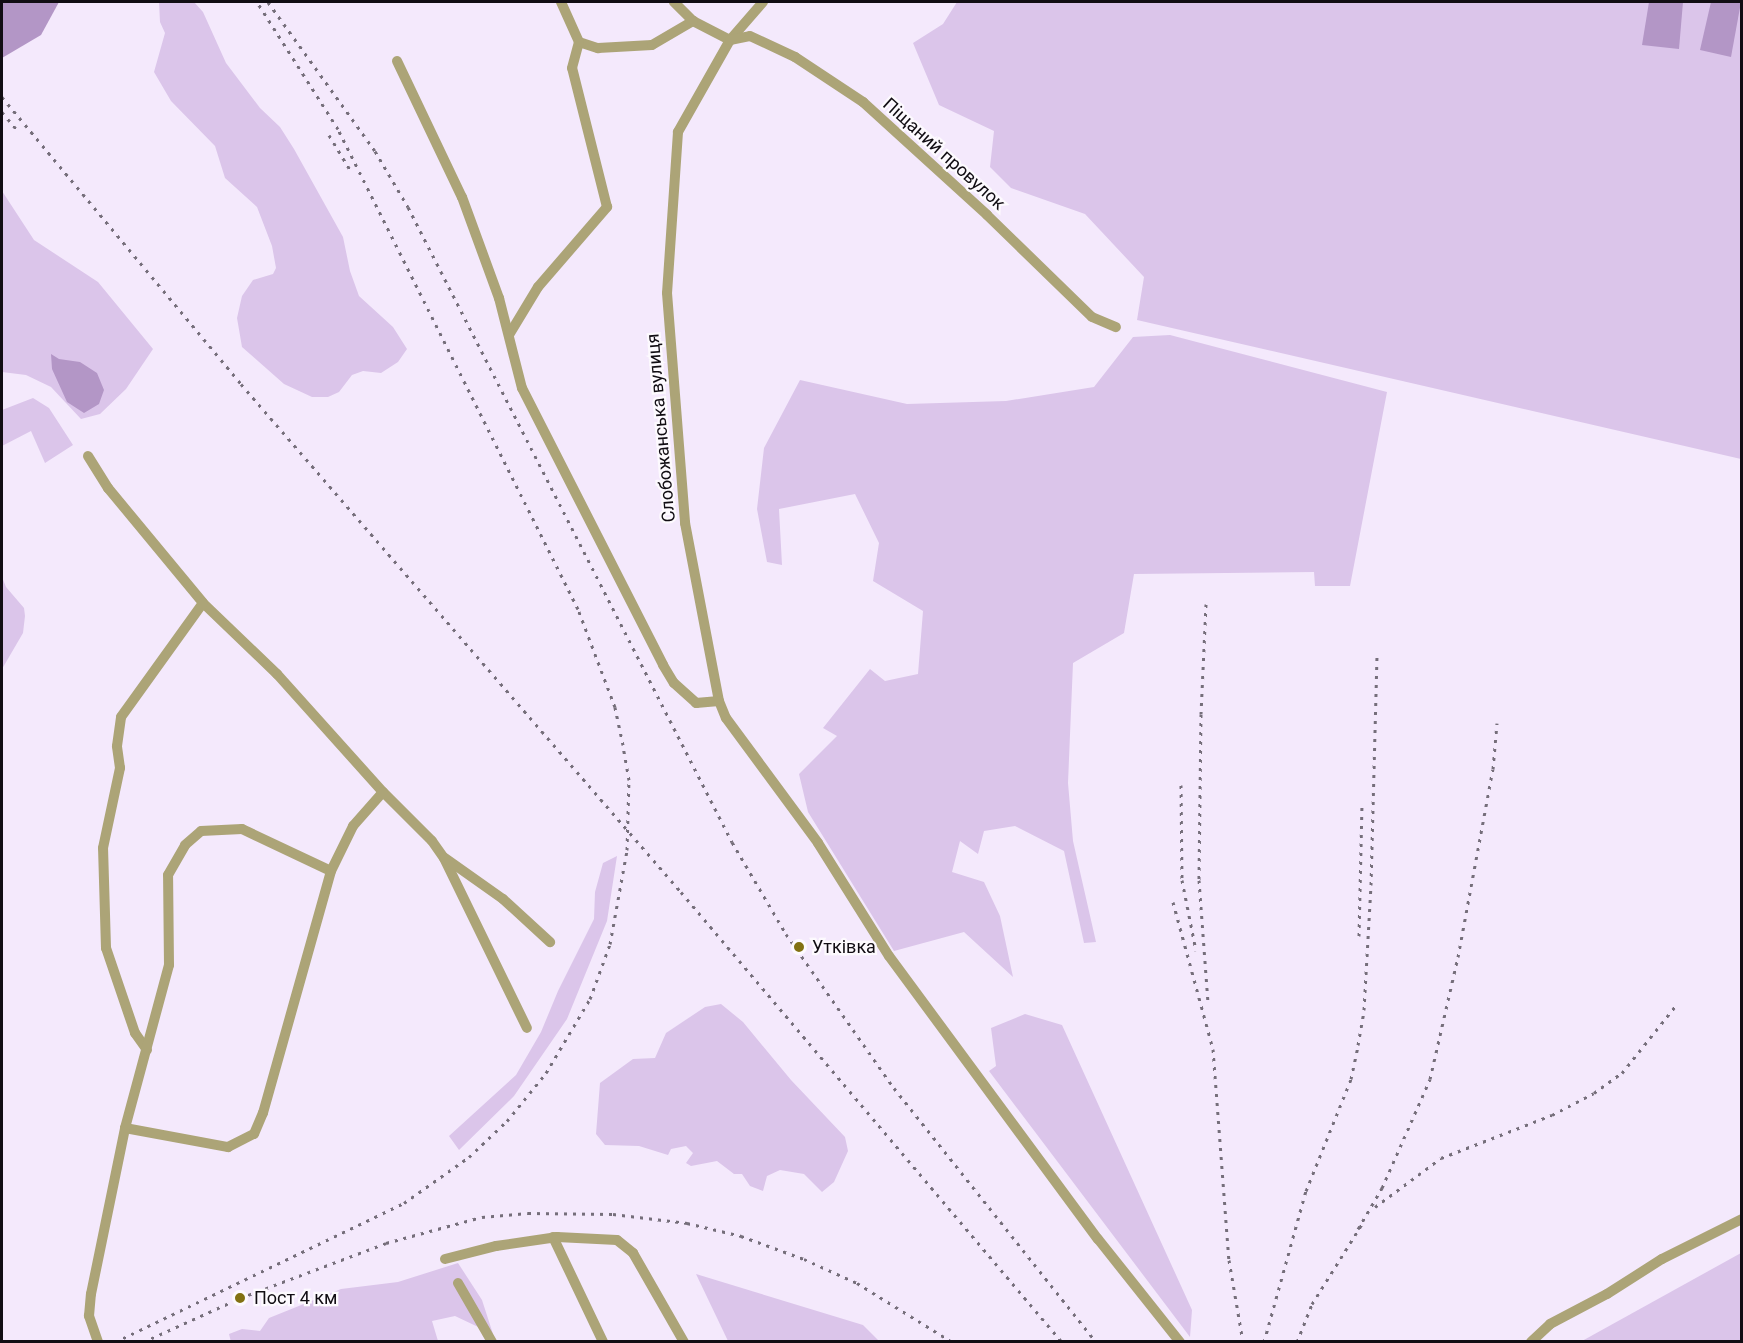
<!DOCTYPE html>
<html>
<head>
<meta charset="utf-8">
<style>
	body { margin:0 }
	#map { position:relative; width:1743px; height:1343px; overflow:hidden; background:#f4e9fc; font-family:Roboto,sans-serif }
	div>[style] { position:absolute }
	.green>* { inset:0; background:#dbc5ea }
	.water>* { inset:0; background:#b396c6 }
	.street>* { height:10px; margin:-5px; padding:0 5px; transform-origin:5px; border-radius:5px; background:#aca477 }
	.rail>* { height:3px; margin-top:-1.5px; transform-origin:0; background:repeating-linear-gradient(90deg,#756e7a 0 3px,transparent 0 9px) }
	.dots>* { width:16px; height:16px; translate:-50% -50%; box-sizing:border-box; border:3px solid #fdfafe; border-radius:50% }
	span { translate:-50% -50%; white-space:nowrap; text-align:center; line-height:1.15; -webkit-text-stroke:4.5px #fdfafe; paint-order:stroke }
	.street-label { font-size:18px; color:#110d13 }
	.poi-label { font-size:18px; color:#110d13 }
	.left { translate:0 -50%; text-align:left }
	.frame { position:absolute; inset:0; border:3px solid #110d13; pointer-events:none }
</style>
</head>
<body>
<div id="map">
	<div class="green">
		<i style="clip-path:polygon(159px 2px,194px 2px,203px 12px,226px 63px,260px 108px,280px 127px,294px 149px,343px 237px,350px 271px,359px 296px,393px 327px,407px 349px,398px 362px,381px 373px,363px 371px,352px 375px,339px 392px,328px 397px,312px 397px,284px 384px,242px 347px,237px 318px,242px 296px,253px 280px,273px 274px,276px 268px,272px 246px,257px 207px,225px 178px,215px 146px,171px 101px,154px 72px,165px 33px,160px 22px)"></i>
		<i style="clip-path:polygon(957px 2px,1741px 2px,1741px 459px,1137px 320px,1144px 277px,1085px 214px,1011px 188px,990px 167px,994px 131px,939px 105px,913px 43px,943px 24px)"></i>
		<i style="clip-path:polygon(2px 191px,34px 240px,98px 282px,153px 349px,126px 389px,100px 414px,81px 419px,51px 387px,26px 375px,2px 372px)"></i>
		<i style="clip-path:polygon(1170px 335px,1387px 392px,1350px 586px,1315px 586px,1314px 572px,1134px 574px,1124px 633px,1073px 663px,1068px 783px,1073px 841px,1096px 942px,1084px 943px,1064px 851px,1015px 826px,984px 831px,978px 854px,960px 841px,952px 872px,984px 882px,1000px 916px,1013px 977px,964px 932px,894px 951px,808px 812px,799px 774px,837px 736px,823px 728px,870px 669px,885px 681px,918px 674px,923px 611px,873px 581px,879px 543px,855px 494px,779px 509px,782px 565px,767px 562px,757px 509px,764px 448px,800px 380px,907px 404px,1006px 401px,1094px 387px,1133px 337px)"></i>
		<i style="clip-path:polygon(33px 398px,49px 408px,73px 445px,45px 463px,31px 431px,2px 446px,2px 410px)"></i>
		<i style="clip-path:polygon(2px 577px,6px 587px,24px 608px,25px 616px,23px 633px,2px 669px)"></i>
		<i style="clip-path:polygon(617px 856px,607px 921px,567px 1019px,514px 1096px,459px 1150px,449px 1136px,516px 1075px,541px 1032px,558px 991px,594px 919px,595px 892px,603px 863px)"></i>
		<i style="clip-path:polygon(721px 1004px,743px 1022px,791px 1080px,845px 1137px,848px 1151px,834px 1182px,822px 1192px,804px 1174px,780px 1170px,767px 1176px,763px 1191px,750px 1186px,742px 1174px,734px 1174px,717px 1161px,691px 1166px,686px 1163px,693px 1153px,686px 1146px,671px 1149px,668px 1155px,639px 1146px,605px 1145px,596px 1134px,600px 1083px,633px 1059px,655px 1058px,666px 1033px,705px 1007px)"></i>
		<i style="clip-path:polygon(1025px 1014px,1062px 1025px,1192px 1310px,1190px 1337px,989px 1071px,996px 1066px,991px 1028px)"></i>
		<i style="clip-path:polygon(1741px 1253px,1741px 1341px,1582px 1341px)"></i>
		<i style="clip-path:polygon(458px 1263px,482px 1300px,493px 1334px,455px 1316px,432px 1321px,438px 1341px,231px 1342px,229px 1334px,242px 1329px,260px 1331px,269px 1318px,341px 1289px,398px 1282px)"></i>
		<i style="clip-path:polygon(696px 1274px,863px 1325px,879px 1341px,728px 1341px)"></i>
	</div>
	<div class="water">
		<i style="clip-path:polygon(2px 2px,59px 2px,41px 35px,2px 58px)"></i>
		<i style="clip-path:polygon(1649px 2px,1683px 2px,1679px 49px,1642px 45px)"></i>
		<i style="clip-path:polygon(1711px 2px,1741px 2px,1731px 57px,1700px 50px)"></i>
		<i style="clip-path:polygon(51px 354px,59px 359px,80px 362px,97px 373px,104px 390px,99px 404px,84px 413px,67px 402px,52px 369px)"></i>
	</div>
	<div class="street">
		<i style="left:763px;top:2px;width:50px;rotate:131deg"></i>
		<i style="left:730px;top:40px;width:106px;rotate:119.5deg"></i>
		<i style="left:678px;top:132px;width:161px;rotate:93.9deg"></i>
		<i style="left:667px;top:293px;width:231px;rotate:85.5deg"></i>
		<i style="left:685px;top:523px;width:181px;rotate:79.2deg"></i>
		<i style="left:719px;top:701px;width:18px;rotate:68deg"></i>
		<i style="left:726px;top:718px;width:155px;rotate:53.6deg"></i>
		<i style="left:818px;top:843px;width:133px;rotate:57.9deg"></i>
		<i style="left:889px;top:956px;width:352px;rotate:53.6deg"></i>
		<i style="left:1098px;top:1239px;width:132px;rotate:51.5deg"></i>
		<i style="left:693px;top:21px;width:42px;rotate:27.2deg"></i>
		<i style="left:730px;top:40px;width:20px;rotate:-11deg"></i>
		<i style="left:750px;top:36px;width:50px;rotate:25deg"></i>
		<i style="left:795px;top:57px;width:82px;rotate:33.5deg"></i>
		<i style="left:863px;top:102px;width:168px;rotate:42.3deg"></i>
		<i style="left:987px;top:215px;width:146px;rotate:44.2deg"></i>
		<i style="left:1092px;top:317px;width:26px;rotate:23deg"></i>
		<i style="left:579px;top:42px;width:20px;rotate:18deg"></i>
		<i style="left:598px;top:48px;width:54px;rotate:-3.2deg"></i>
		<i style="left:652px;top:45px;width:48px;rotate:-30.3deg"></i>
		<i style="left:693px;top:21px;width:27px;rotate:-135deg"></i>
		<i style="left:397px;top:61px;width:151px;rotate:64.5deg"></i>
		<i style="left:462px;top:197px;width:108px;rotate:69.9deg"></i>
		<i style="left:499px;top:298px;width:93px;rotate:75.7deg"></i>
		<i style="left:522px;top:388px;width:311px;rotate:63deg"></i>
		<i style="left:663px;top:665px;width:21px;rotate:59deg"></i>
		<i style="left:674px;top:683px;width:30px;rotate:42deg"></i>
		<i style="left:696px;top:703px;width:23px;rotate:-5deg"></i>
		<i style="left:509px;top:335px;width:56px;rotate:-58.9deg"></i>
		<i style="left:538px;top:287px;width:106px;rotate:-49.2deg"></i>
		<i style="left:607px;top:207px;width:143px;rotate:-104.1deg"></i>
		<i style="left:572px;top:68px;width:27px;rotate:-75deg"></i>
		<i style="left:579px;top:42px;width:44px;rotate:-114.2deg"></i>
		<i style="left:88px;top:456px;width:38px;rotate:58deg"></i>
		<i style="left:108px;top:488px;width:149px;rotate:50.4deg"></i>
		<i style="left:203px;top:603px;width:103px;rotate:43.8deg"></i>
		<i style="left:277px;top:674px;width:159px;rotate:48.1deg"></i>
		<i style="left:383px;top:792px;width:69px;rotate:45deg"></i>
		<i style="left:432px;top:841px;width:21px;rotate:55deg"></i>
		<i style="left:444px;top:858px;width:189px;rotate:64deg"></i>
		<i style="left:445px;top:858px;width:71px;rotate:35.3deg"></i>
		<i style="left:503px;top:899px;width:64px;rotate:42.5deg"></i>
		<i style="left:147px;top:1050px;width:21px;rotate:-125deg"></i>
		<i style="left:135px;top:1033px;width:90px;rotate:-108.8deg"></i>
		<i style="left:106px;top:948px;width:100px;rotate:-91.7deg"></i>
		<i style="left:103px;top:848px;width:82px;rotate:-78deg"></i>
		<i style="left:120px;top:768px;width:22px;rotate:-98deg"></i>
		<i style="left:117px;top:746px;width:29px;rotate:-82deg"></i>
		<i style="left:121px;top:717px;width:140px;rotate:-54.3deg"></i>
		<i style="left:125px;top:1128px;width:105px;rotate:10.5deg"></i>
		<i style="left:228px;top:1147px;width:29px;rotate:-27deg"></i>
		<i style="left:254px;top:1134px;width:23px;rotate:-67deg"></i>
		<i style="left:263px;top:1113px;width:251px;rotate:-74.3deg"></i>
		<i style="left:553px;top:1237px;width:116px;rotate:64.5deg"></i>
		<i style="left:445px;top:1259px;width:53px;rotate:-14.3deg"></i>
		<i style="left:496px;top:1246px;width:62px;rotate:-8.4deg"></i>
		<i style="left:557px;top:1237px;width:60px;rotate:2.9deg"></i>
		<i style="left:617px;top:1240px;width:21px;rotate:39deg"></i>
		<i style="left:633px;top:1253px;width:103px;rotate:60.2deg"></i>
		<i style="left:458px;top:1283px;width:68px;rotate:60deg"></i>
		<i style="left:98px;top:1342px;width:28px;rotate:-109deg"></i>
		<i style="left:89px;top:1316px;width:22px;rotate:-85deg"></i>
		<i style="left:91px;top:1294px;width:169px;rotate:-78.4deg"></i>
		<i style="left:125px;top:1128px;width:169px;rotate:-74.9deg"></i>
		<i style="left:169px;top:965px;width:90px;rotate:-90.6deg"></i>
		<i style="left:168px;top:875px;width:34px;rotate:-60deg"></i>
		<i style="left:185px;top:845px;width:21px;rotate:-41deg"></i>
		<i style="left:201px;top:831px;width:41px;rotate:-2.8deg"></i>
		<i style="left:242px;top:829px;width:98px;rotate:25.3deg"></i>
		<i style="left:331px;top:871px;width:50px;rotate:-63.9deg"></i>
		<i style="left:353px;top:826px;width:45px;rotate:-48.6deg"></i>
		<i style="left:1531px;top:1342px;width:26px;rotate:-43deg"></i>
		<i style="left:1550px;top:1324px;width:64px;rotate:-27.8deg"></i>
		<i style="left:1607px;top:1294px;width:65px;rotate:-32.5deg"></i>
		<i style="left:1662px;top:1259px;width:89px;rotate:-26.6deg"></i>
	</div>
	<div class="rail">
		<i style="left:268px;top:2px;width:183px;rotate:54.3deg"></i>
		<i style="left:375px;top:151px;width:65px;rotate:59.5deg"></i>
		<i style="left:408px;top:207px;width:713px;rotate:62.97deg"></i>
		<i style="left:732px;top:842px;width:107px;rotate:59.6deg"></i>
		<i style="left:786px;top:934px;width:188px;rotate:55deg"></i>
		<i style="left:894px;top:1088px;width:325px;rotate:51.5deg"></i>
		<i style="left:2px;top:97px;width:373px;rotate:50.2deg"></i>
		<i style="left:241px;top:384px;width:672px;rotate:49.1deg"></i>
		<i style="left:681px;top:892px;width:590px;rotate:49.75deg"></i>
		<i style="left:2px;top:112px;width:23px;rotate:50deg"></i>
		<i style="left:329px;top:135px;width:44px;rotate:58.8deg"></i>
		<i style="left:1206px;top:604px;width:110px;rotate:92.6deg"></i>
		<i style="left:1201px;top:714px;width:166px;rotate:90.7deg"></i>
		<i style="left:1199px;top:880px;width:124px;rotate:85.8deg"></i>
		<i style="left:1181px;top:785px;width:95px;rotate:89.4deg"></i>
		<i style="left:1182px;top:880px;width:72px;rotate:78.8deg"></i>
		<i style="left:1173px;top:902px;width:152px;rotate:74.8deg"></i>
		<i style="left:1213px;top:1049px;width:212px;rotate:85.7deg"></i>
		<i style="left:1229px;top:1260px;width:83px;rotate:80.3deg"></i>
		<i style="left:1359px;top:936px;width:131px;rotate:-88.7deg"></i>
		<i style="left:1375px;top:1207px;width:82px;rotate:-36.6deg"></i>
		<i style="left:1441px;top:1158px;width:119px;rotate:-21.2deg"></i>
		<i style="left:1552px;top:1115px;width:47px;rotate:-27.6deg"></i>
		<i style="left:1594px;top:1093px;width:34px;rotate:-36deg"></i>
		<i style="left:1622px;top:1073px;width:88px;rotate:-51.4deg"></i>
		<i style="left:1358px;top:1229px;width:48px;rotate:-59.7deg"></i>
		<i style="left:1382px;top:1188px;width:119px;rotate:-66.2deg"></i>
		<i style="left:1430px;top:1079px;width:125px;rotate:-77.1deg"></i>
		<i style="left:1458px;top:957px;width:191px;rotate:-79.5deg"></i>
		<i style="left:1493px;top:769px;width:46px;rotate:-85deg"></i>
		<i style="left:115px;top:1342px;width:321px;rotate:-25.7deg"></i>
		<i style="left:404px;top:1203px;width:80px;rotate:-35.3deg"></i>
		<i style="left:469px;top:1157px;width:52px;rotate:-43.5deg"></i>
		<i style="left:507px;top:1121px;width:62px;rotate:-50.9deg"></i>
		<i style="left:546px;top:1073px;width:86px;rotate:-59.3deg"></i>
		<i style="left:590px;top:999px;width:59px;rotate:-70deg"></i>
		<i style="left:610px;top:944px;width:96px;rotate:-79.7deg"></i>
		<i style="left:627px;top:850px;width:70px;rotate:-88.4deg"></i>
		<i style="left:629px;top:780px;width:36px;rotate:-100deg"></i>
		<i style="left:623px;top:745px;width:39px;rotate:-102deg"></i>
		<i style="left:615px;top:707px;width:105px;rotate:-110.7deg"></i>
		<i style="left:578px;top:609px;width:537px;rotate:-116.57deg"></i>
		<i style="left:338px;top:129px;width:151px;rotate:-122.5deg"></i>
		<i style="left:143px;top:1342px;width:107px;rotate:-24.4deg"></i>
		<i style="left:240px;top:1298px;width:156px;rotate:-20.6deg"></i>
		<i style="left:386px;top:1243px;width:99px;rotate:-15.2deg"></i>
		<i style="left:482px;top:1217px;width:46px;rotate:-5deg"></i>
		<i style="left:528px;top:1213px;width:85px;rotate:0.7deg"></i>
		<i style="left:613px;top:1214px;width:75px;rotate:6.9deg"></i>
		<i style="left:687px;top:1223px;width:56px;rotate:13.5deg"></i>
		<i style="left:741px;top:1236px;width:67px;rotate:20.1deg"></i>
		<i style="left:804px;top:1259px;width:58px;rotate:24.4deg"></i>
		<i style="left:857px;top:1283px;width:112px;rotate:31.8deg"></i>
		<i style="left:1264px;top:1342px;width:157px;rotate:-74.5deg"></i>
		<i style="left:1306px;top:1191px;width:121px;rotate:-68.1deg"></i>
		<i style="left:1351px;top:1079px;width:35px;rotate:-78deg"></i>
		<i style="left:1358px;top:1045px;width:36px;rotate:-80deg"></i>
		<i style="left:1364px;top:1010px;width:125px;rotate:-86.8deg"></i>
		<i style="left:1371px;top:885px;width:233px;rotate:-88.5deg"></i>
		<i style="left:1297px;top:1342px;width:41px;rotate:-68.5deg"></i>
		<i style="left:1312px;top:1304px;width:94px;rotate:-58deg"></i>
	</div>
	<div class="dots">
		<i style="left:799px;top:947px;background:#827112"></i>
		<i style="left:240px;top:1298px;background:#827112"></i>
	</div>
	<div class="street-label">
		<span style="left:944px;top:154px;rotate:42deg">Піщаний провулок</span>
		<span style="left:661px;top:428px;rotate:-95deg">Слобожанська вулиця</span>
	</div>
	<div class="poi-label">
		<span class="left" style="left:812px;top:947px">Уткiвка</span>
		<span class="left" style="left:254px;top:1298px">Пост 4 км</span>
	</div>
	<div class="frame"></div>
</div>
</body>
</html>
